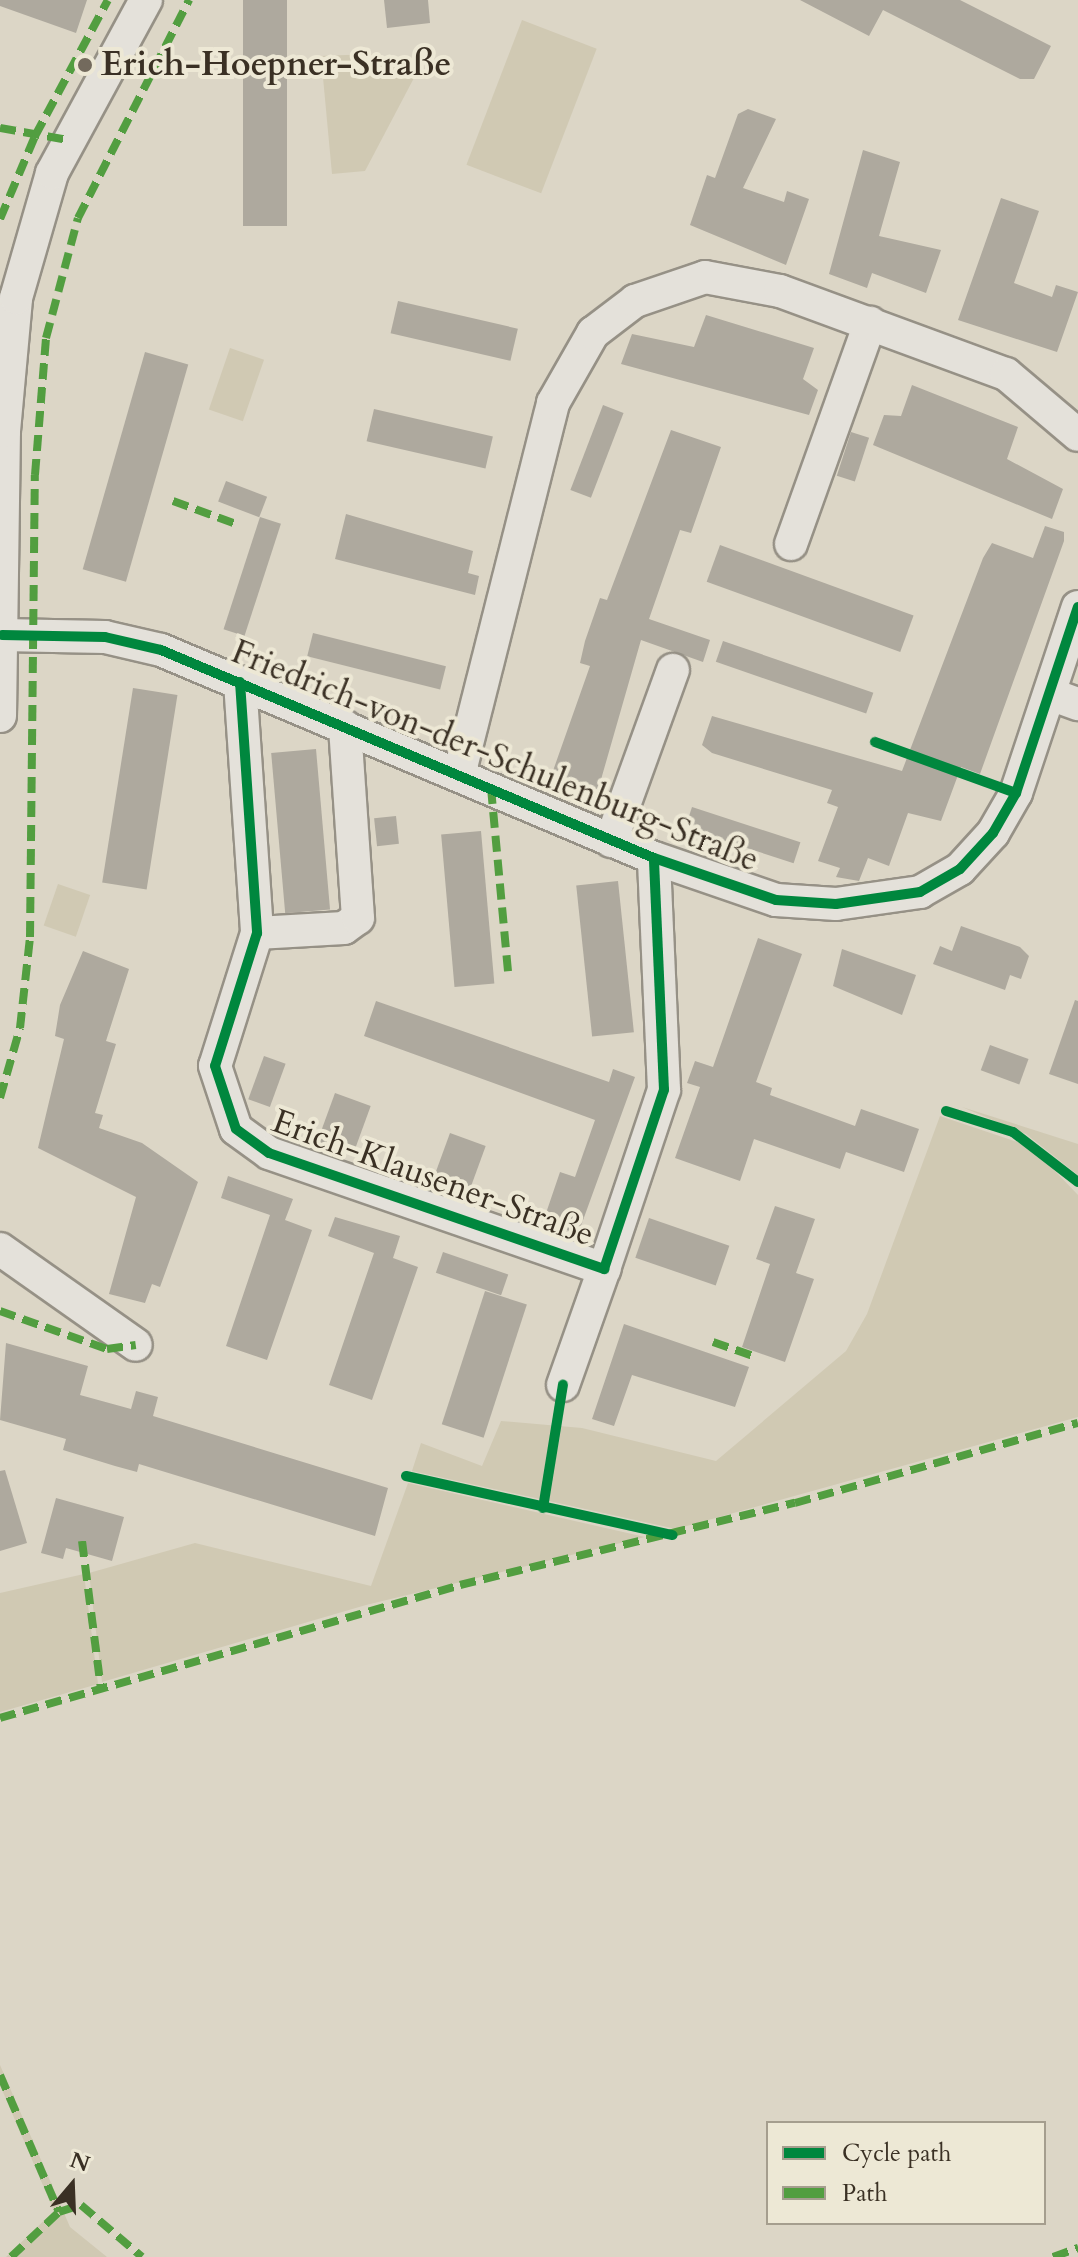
<!DOCTYPE html>
<html>
<head>
<meta charset="utf-8">
<style>
	body { margin:0 }
	#map { position:relative; width:1078px; height:2257px; overflow:hidden; background:#dcd6c6; font-family:Cardo,serif }
	div>[style] { position:absolute }
	.green>* { inset:0; background:#d0c9b3; transform-origin:0 0 }
	.building>* { inset:0; background:#aea99e; transform-origin:0 0 }
	.roads { filter:drop-shadow(2px 0 #969186) drop-shadow(-2px 0 #969186) drop-shadow(0 2px #969186) drop-shadow(0 -2px #969186) }
	.minor>* { height:32px; margin:-16px; padding:0 16px; transform-origin:16px; border-radius:16px; background:#e4e1da }
	.quiet>* { height:8px; margin-top:-4px; transform-origin:0; background:repeating-linear-gradient(90deg,#529e40 0 16px,transparent 0 24px) }
	.cycleway>* { height:10px; margin:-5px; padding:0 5px; transform-origin:5px; border-radius:5px; background:#00873e }
	.dots>* { width:22px; height:22px; translate:-50% -50%; box-sizing:border-box; border:4px solid #ede8d5; border-radius:50% }
	span { translate:-50% -50%; white-space:nowrap; text-align:center; line-height:1.15; -webkit-text-stroke:8px #ede8d5; paint-order:stroke }
	.poi-label { font-size:34px; color:#3a3024; font-weight:700 }
	.left { translate:0 -50%; text-align:left }
	.street-label { font-size:34px; color:#3a3024 }
	.legend { position:absolute; left:766px; top:2121px; width:280px; height:104px; box-sizing:border-box; background:#ede8d5; border:2px solid #a59e8e; margin:0; padding:10px 14px; list-style:none; font-size:24px; color:#3a3024 }
	.legend li { display:flex; align-items:center; gap:16px; height:40px }
	.legend b { width:40px; border:2px solid #a59e8e }
	.north { position:absolute; left:32px; top:2145px; width:80px; height:80px; -webkit-text-stroke:6px #ede8d5; paint-order:stroke; rotate:19deg; font-size:22px; font-weight:700; line-height:32px; text-align:center; color:#3a3024 }
	.north::after { content:''; display:block; margin:auto; width:28px; height:36px; background:#3a3024; clip-path:polygon(50% 0,100% 100%,50% 72%,0 100%) }
</style>
</head>
<body>
<div id="map">
	<div class="green">
		<i style="left:522px;top:20px;width:80px;height:155px;rotate:21deg"></i>
		<i style="clip-path:polygon(371px 54px,415px 76px,365px 171px,332px 174px,321px 56px)"></i>
		<i style="left:230px;top:348px;width:36px;height:65px;rotate:19deg"></i>
		<i style="left:58px;top:884px;width:34px;height:44px;rotate:19deg"></i>
		<i style="clip-path:polygon(962px 1107px,1078px 1144px,1078px 1175px,1026px 1134px)"></i>
		<i style="clip-path:polygon(940px 1116px,1032px 1147px,1078px 1195px,1078px 1417px,676px 1529px,412px 1471px,421px 1443px,482px 1466px,501px 1421px,582px 1428px,716px 1461px,846px 1351px,867px 1314px)"></i>
		<i style="clip-path:polygon(408px 1483px,645px 1537px,366px 1605px,102px 1682px,89px 1573px,195px 1543px,371px 1586px)"></i>
		<i style="clip-path:polygon(84px 1574px,98px 1684px,0 1712px,0 1593px)"></i>
		<i style="clip-path:polygon(0 2065px,70px 2227px,107px 2257px,6px 2257px,54px 2211px,0 2085px)"></i>
	</div>
	<div class="building">
		<i style="clip-path:polygon(0 0,87px 0,76px 33px,0 6px)"></i>
		<i style="left:243px;top:0;width:44px;height:226px"></i>
		<i style="clip-path:polygon(384px 0,428px 0,430px 23px,387px 28px)"></i>
		<i style="clip-path:polygon(800px 0,960px 0,1051px 46px,1034px 79px,1020px 79px,883px 10px,869px 36px)"></i>
		<i style="clip-path:polygon(748px 109px,776px 119px,743px 188px,784px 202px,787px 191px,809px 199px,786px 265px,690px 225px,707px 175px,715px 178px,738px 114px)"></i>
		<i style="clip-path:polygon(863px 150px,900px 162px,879px 236px,941px 250px,926px 293px,872px 273px,867px 288px,829px 274px)"></i>
		<i style="clip-path:polygon(1001px 198px,1039px 211px,1014px 283px,1052px 297px,1056px 285px,1078px 292px,1057px 352px,958px 320px)"></i>
		<i style="left:398px;top:301px;width:123px;height:33px;rotate:13deg"></i>
		<i style="clip-path:polygon(706px 315px,814px 348px,803px 379px,818px 390px,809px 415px,621px 364px,632px 334px,694px 347px)"></i>
		<i style="left:145px;top:352px;width:45px;height:226px;rotate:16deg"></i>
		<i style="clip-path:polygon(912px 385px,1018px 427px,1007px 459px,1063px 489px,1052px 519px,873px 445px,884px 415px,901px 416px)"></i>
		<i style="left:603px;top:405px;width:22px;height:91px;rotate:21deg"></i>
		<i style="left:374px;top:409px;width:122px;height:33px;rotate:13deg"></i>
		<i style="clip-path:polygon(671px 430px,721px 447px,691px 533px,680px 530px,649px 619px,710px 640px,703px 662px,641px 640px,598px 790px,573px 781px,569px 792px,548px 785px,590px 666px,580px 663px,585px 641px,600px 598px,607px 600px)"></i>
		<i style="left:851px;top:432px;width:19px;height:46px;rotate:18deg"></i>
		<i style="left:226px;top:481px;width:44px;height:22px;rotate:21deg"></i>
		<i style="clip-path:polygon(346px 514px,473px 551px,468px 573px,479px 576px,475px 595px,335px 559px)"></i>
		<i style="left:260px;top:517px;width:22px;height:118px;rotate:18deg"></i>
		<i style="clip-path:polygon(1045px 526px,1064px 532px,1064px 541px,980px 774px,961px 767px,941px 821px,908px 813px,889px 866px,868px 858px,859px 881px,836px 877px,840px 868px,818px 861px,838px 807px,827px 803px,832px 790px,712px 753px,702px 745px,712px 716px,902px 771px,983px 558px,992px 543px,1033px 558px)"></i>
		<i style="left:720px;top:545px;width:206px;height:39px;rotate:20deg"></i>
		<i style="left:313px;top:633px;width:137px;height:24px;rotate:14deg"></i>
		<i style="left:723px;top:641px;width:159px;height:22px;rotate:19deg"></i>
		<i style="left:133px;top:688px;width:45px;height:197px;rotate:9deg"></i>
		<i style="left:316px;top:749px;width:161px;height:45px;rotate:85deg"></i>
		<i style="left:692px;top:807px;width:114px;height:22px;rotate:18deg"></i>
		<i style="left:396px;top:816px;width:28px;height:22px;rotate:84deg"></i>
		<i style="left:481px;top:831px;width:153px;height:40px;rotate:85deg"></i>
		<i style="left:618px;top:881px;width:152px;height:42px;rotate:84deg"></i>
		<i style="clip-path:polygon(961px 926px,1020px 947px,1029px 956px,1021px 979px,1010px 975px,1005px 990px,933px 964px,940px 946px,952px 951px)"></i>
		<i style="clip-path:polygon(758px 938px,802px 954px,756px 1082px,772px 1088px,770px 1095px,855px 1126px,861px 1109px,919px 1129px,904px 1172px,846px 1152px,840px 1169px,754px 1139px,740px 1181px,675px 1158px,700px 1087px,687px 1083px,695px 1061px,713px 1067px)"></i>
		<i style="clip-path:polygon(842px 949px,916px 975px,902px 1015px,833px 986px)"></i>
		<i style="clip-path:polygon(83px 951px,129px 969px,106px 1041px,116px 1044px,95px 1113px,103px 1115px,99px 1128px,142px 1143px,198px 1182px,160px 1287px,152px 1284px,145px 1303px,109px 1294px,136px 1197px,38px 1148px,64px 1039px,55px 1036px,60px 1005px)"></i>
		<i style="clip-path:polygon(1075px 1000px,1078px 1001px,1078px 1084px,1049px 1074px)"></i>
		<i style="clip-path:polygon(376px 1001px,609px 1082px,613px 1069px,635px 1077px,578px 1234px,543px 1222px,560px 1172px,575px 1177px,595px 1120px,364px 1036px)"></i>
		<i style="left:990px;top:1045px;width:41px;height:27px;rotate:20deg"></i>
		<i style="left:264px;top:1056px;width:23px;height:46px;rotate:20deg"></i>
		<i style="left:335px;top:1093px;width:38px;height:53px;rotate:20deg"></i>
		<i style="left:450px;top:1133px;width:38px;height:53px;rotate:20deg"></i>
		<i style="clip-path:polygon(228px 1176px,293px 1199px,285px 1220px,312px 1230px,267px 1360px,226px 1346px,270px 1215px,221px 1198px)"></i>
		<i style="clip-path:polygon(775px 1206px,815px 1219px,796px 1273px,814px 1279px,785px 1362px,742px 1347px,770px 1264px,756px 1259px)"></i>
		<i style="clip-path:polygon(335px 1217px,400px 1236px,393px 1258px,418px 1267px,372px 1400px,329px 1385px,374px 1253px,328px 1236px)"></i>
		<i style="left:649px;top:1218px;width:85px;height:42px;rotate:19deg"></i>
		<i style="left:443px;top:1252px;width:69px;height:22px;rotate:19deg"></i>
		<i style="left:485px;top:1291px;width:44px;height:140px;rotate:18deg"></i>
		<i style="clip-path:polygon(624px 1324px,749px 1367px,735px 1407px,632px 1375px,614px 1426px,592px 1419px)"></i>
		<i style="clip-path:polygon(6px 1343px,88px 1366px,80px 1395px,131px 1409px,136px 1391px,158px 1397px,153px 1416px,388px 1488px,375px 1536px,139px 1464px,137px 1472px,115px 1466px,63px 1450px,66px 1439px,0 1420px)"></i>
		<i style="clip-path:polygon(5px 1470px,27px 1543px,0 1551px,0 1471px)"></i>
		<i style="clip-path:polygon(56px 1498px,124px 1517px,112px 1561px,66px 1548px,63px 1559px,41px 1553px)"></i>
	</div>
	<div class="roads">
		<div class="minor">
			<i style="left:791px;top:544px;width:235px;rotate:-70.3deg"></i>
			<i style="left:2px;top:635px;width:103px;rotate:1.1deg"></i>
			<i style="left:105px;top:637px;width:57px;rotate:13.1deg"></i>
			<i style="left:161px;top:650px;width:535px;rotate:22.88deg"></i>
			<i style="left:654px;top:858px;width:129px;rotate:19deg"></i>
			<i style="left:776px;top:900px;width:60px;rotate:3.8deg"></i>
			<i style="left:836px;top:904px;width:85px;rotate:-8.1deg"></i>
			<i style="left:920px;top:892px;width:46px;rotate:-29.9deg"></i>
			<i style="left:960px;top:869px;width:49px;rotate:-47.5deg"></i>
			<i style="left:993px;top:833px;width:46px;rotate:-60.1deg"></i>
			<i style="left:1016px;top:793px;width:196px;rotate:-71.6deg"></i>
			<i style="left:240px;top:682px;width:252px;rotate:86.1deg"></i>
			<i style="left:257px;top:933px;width:139px;rotate:107.5deg"></i>
			<i style="left:215px;top:1066px;width:66px;rotate:71.6deg"></i>
			<i style="left:236px;top:1129px;width:41px;rotate:36deg"></i>
			<i style="left:269px;top:1153px;width:355px;rotate:19.1deg"></i>
			<i style="left:604px;top:1269px;width:189px;rotate:-71.5deg"></i>
			<i style="left:664px;top:1090px;width:232px;rotate:-92.5deg"></i>
			<i style="left:1050px;top:694px;width:30px;rotate:20deg"></i>
			<i style="left:0;top:716px;width:285px;rotate:-89.2deg"></i>
			<i style="left:4px;top:431px;width:134px;rotate:-84.8deg"></i>
			<i style="left:16px;top:298px;width:130px;rotate:-73.9deg"></i>
			<i style="left:52px;top:173px;width:197px;rotate:-61.5deg"></i>
			<i style="left:459px;top:775px;width:384px;rotate:-75.8deg"></i>
			<i style="left:553px;top:403px;width:81px;rotate:-60.3deg"></i>
			<i style="left:593px;top:333px;width:53px;rotate:-37.3deg"></i>
			<i style="left:635px;top:301px;width:74px;rotate:-18.9deg"></i>
			<i style="left:705px;top:277px;width:76px;rotate:10.6deg"></i>
			<i style="left:780px;top:291px;width:241px;rotate:20.2deg"></i>
			<i style="left:1006px;top:374px;width:94px;rotate:40.3deg"></i>
			<i style="left:611px;top:841px;width:182px;rotate:-70.1deg"></i>
			<i style="left:257px;top:933px;width:87px;rotate:-3.3deg"></i>
			<i style="left:344px;top:928px;width:17px;rotate:-36deg"></i>
			<i style="left:358px;top:918px;width:192px;rotate:-93.9deg"></i>
			<i style="left:0;top:1249px;width:166px;rotate:35.2deg"></i>
			<i style="left:563px;top:1385px;width:123px;rotate:-70.5deg"></i>
		</div>
	</div>
	<div class="quiet">
		<i style="left:0;top:128px;width:69px;rotate:10deg"></i>
		<i style="left:0;top:219px;width:90px;rotate:-67.1deg"></i>
		<i style="left:35px;top:136px;width:154px;rotate:-61.8deg"></i>
		<i style="left:173px;top:501px;width:70px;rotate:20deg"></i>
		<i style="left:491px;top:788px;width:185px;rotate:84.7deg"></i>
		<i style="left:0;top:1098px;width:73px;rotate:-74.1deg"></i>
		<i style="left:20px;top:1028px;width:92px;rotate:-83.7deg"></i>
		<i style="left:30px;top:937px;width:462px;rotate:-89.4deg"></i>
		<i style="left:35px;top:475px;width:137px;rotate:-85.4deg"></i>
		<i style="left:46px;top:338px;width:124px;rotate:-75.1deg"></i>
		<i style="left:78px;top:218px;width:245px;rotate:-63deg"></i>
		<i style="left:0;top:1311px;width:114px;rotate:19.6deg"></i>
		<i style="left:107px;top:1349px;width:29px;rotate:-8deg"></i>
		<i style="left:713px;top:1342px;width:46px;rotate:19.2deg"></i>
		<i style="left:82px;top:1541px;width:149px;rotate:82.7deg"></i>
		<i style="left:0;top:1718px;width:479px;rotate:-16.1deg"></i>
		<i style="left:460px;top:1585px;width:345px;rotate:-13.8deg"></i>
		<i style="left:795px;top:1503px;width:294px;rotate:-15.8deg"></i>
		<i style="left:0;top:2075px;width:149px;rotate:66.7deg"></i>
		<i style="left:59px;top:2212px;width:23px;rotate:-18deg"></i>
		<i style="left:81px;top:2205px;width:80px;rotate:40.4deg"></i>
		<i style="left:11px;top:2257px;width:66px;rotate:-43.2deg"></i>
		<i style="left:1053px;top:2257px;width:27px;rotate:-20deg"></i>
	</div>
	<div class="cycleway">
		<i style="left:2px;top:635px;width:103px;rotate:1.1deg"></i>
		<i style="left:105px;top:637px;width:57px;rotate:13.1deg"></i>
		<i style="left:161px;top:650px;width:535px;rotate:22.88deg"></i>
		<i style="left:654px;top:858px;width:129px;rotate:19deg"></i>
		<i style="left:776px;top:900px;width:60px;rotate:3.8deg"></i>
		<i style="left:836px;top:904px;width:85px;rotate:-8.1deg"></i>
		<i style="left:920px;top:892px;width:46px;rotate:-29.9deg"></i>
		<i style="left:960px;top:869px;width:49px;rotate:-47.5deg"></i>
		<i style="left:993px;top:833px;width:46px;rotate:-60.1deg"></i>
		<i style="left:1016px;top:793px;width:196px;rotate:-71.6deg"></i>
		<i style="left:240px;top:682px;width:252px;rotate:86.1deg"></i>
		<i style="left:257px;top:933px;width:139px;rotate:107.5deg"></i>
		<i style="left:215px;top:1066px;width:66px;rotate:71.6deg"></i>
		<i style="left:236px;top:1129px;width:41px;rotate:36deg"></i>
		<i style="left:269px;top:1153px;width:355px;rotate:19.1deg"></i>
		<i style="left:604px;top:1269px;width:189px;rotate:-71.5deg"></i>
		<i style="left:664px;top:1090px;width:232px;rotate:-92.5deg"></i>
		<i style="left:875px;top:742px;width:150px;rotate:19.9deg"></i>
		<i style="left:946px;top:1111px;width:70px;rotate:17.4deg"></i>
		<i style="left:1013px;top:1132px;width:82px;rotate:37.6deg"></i>
		<i style="left:406px;top:1476px;width:273px;rotate:12.5deg"></i>
		<i style="left:543px;top:1508px;width:125px;rotate:-80.8deg"></i>
	</div>
	<div class="dots">
		<i style="left:85px;top:65px;background:#736a5d"></i>
	</div>
	<div class="poi-label">
		<span class="left" style="left:101px;top:65px">Erich-Hoepner-Straße</span>
	</div>
	<div class="street-label">
		<span style="left:495px;top:756px;rotate:22deg">Friedrich-von-der-Schulenburg-Straße</span>
		<span style="left:433px;top:1178px;rotate:20deg">Erich-Klausener-Straße</span>
	</div>
	<ul class="legend">
	<li><b style="height:10px;background:#00873e"></b>Cycle path</li>
	<li><b style="height:10px;background:#529e40"></b>Path</li>
	</ul>
	<div class="north">N</div>
</div>
</body>
</html>
